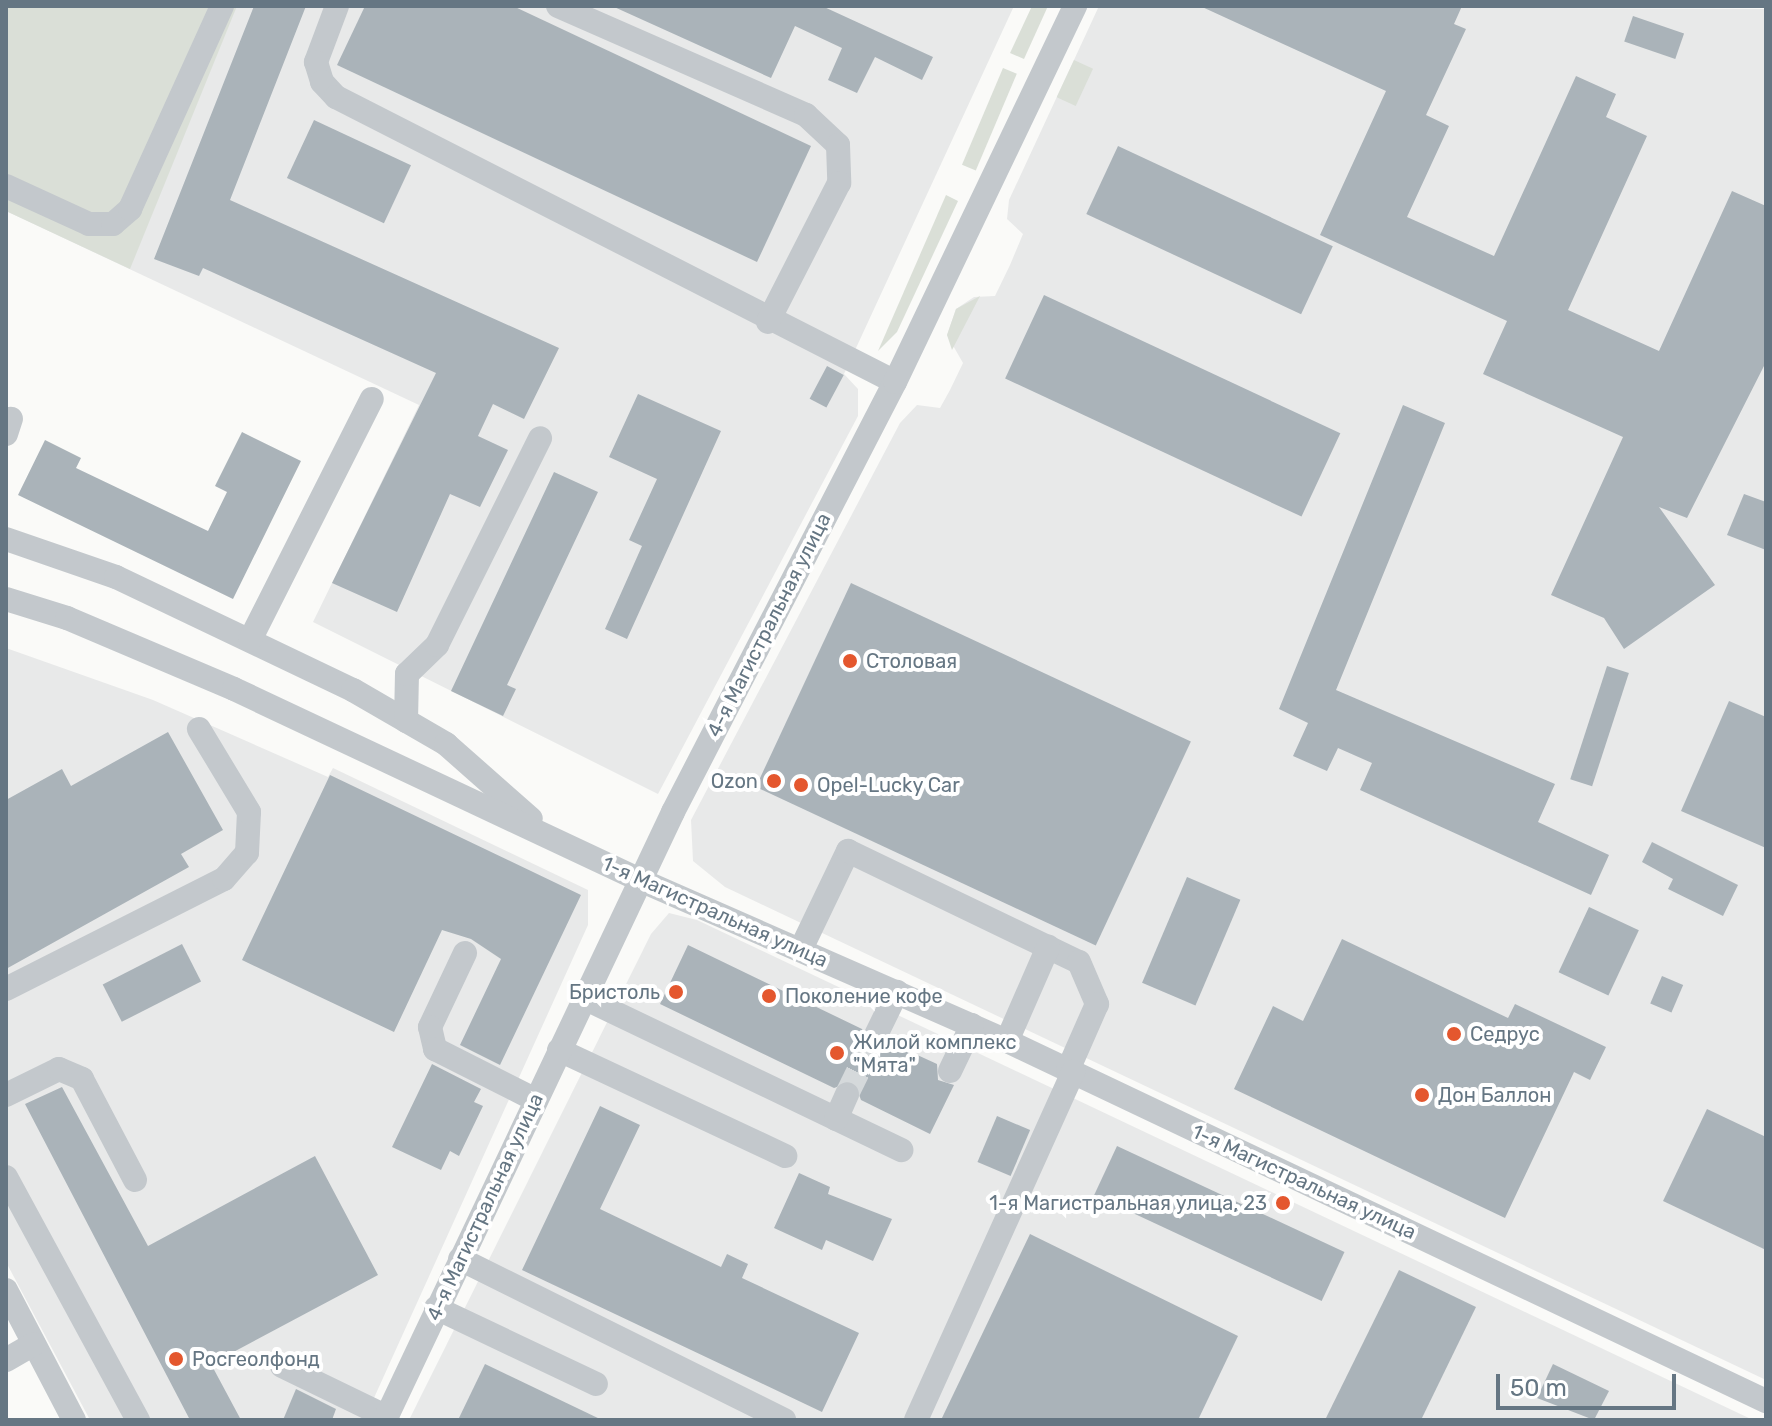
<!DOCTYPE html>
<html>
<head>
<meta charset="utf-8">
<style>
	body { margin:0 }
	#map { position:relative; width:1772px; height:1426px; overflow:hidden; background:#fafaf8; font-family:Rubik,sans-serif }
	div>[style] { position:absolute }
	.built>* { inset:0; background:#e8e9e9 }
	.green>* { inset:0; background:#dadfd7; transform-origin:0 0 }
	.building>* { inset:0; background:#aab3b9; transform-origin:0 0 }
	.minor-tunnel>* { height:24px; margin-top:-12px; transform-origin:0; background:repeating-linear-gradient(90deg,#d5d9db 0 24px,transparent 0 36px) }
	.minor>* { height:24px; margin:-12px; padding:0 12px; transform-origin:12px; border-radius:12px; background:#c3c8cc }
	.dots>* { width:22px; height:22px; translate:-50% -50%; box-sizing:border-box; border:4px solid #fff; border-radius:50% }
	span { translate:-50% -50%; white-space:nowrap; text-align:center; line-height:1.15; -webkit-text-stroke:8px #fff; paint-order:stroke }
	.street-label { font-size:20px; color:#657683 }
	.poi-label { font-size:20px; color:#657683 }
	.left { translate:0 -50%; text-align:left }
	.right { translate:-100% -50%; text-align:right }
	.frame { position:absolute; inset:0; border:8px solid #657683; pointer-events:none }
	.scale { position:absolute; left:1496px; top:1374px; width:180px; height:36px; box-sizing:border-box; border:4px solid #657683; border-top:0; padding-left:10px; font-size:24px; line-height:28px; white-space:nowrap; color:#657683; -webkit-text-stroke:6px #fff; paint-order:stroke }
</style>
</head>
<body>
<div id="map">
	<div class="built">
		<i style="clip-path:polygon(6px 6px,1014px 6px,844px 374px,858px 389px,858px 416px,658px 794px,313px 622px,419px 405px,6px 211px)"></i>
		<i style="clip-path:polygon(1099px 6px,1766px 9px,1766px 1380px,725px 887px,693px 861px,691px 820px,900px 423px,917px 405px,940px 408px,950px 390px,963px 363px,947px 335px,956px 309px,974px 297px,995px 296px,1010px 265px,1023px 234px,1007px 219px,1009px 200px)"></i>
		<i style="clip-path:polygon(6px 648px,153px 700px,328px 777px,333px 768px,588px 890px,588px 925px,364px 1420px,90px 1420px,6px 1262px)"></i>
		<i style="clip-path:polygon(669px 913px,697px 920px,1753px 1420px,409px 1420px,651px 934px)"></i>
	</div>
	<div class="green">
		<i style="clip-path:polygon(6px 6px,237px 6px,130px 269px,6px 211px)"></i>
		<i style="clip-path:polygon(1032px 6px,1048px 6px,1024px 59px,1010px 53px)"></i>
		<i style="left:1074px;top:60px;width:21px;height:41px;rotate:25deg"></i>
		<i style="left:1003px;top:68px;width:15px;height:105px;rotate:23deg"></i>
		<i style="clip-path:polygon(946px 195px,958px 201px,897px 332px,878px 351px)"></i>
		<i style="clip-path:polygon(980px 296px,952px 350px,947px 335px,956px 309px)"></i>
	</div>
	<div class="building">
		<i style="clip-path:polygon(254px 6px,306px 6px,230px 200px,559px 348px,524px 419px,493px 404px,478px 436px,508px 450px,480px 507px,450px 494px,397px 612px,332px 583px,436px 373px,203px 268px,199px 276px,154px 259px)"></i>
		<i style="clip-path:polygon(365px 6px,513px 6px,811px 146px,757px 262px,337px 65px)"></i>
		<i style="clip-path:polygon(612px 6px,822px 6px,933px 57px,922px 80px,875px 57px,857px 93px,828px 80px,842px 48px,795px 26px,771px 78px)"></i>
		<i style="clip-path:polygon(1200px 6px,1462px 6px,1454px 24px,1466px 29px,1426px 115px,1449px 126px,1407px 217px,1494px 256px,1576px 76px,1616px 94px,1606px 117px,1647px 136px,1568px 310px,1659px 351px,1732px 191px,1766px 206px,1766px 362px,1687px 518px,1659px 507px,1715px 585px,1624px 649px,1604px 618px,1551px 595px,1623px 437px,1483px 374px,1507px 321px,1320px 235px,1386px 91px)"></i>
		<i style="left:1633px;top:16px;width:54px;height:27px;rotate:19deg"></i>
		<i style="left:314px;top:120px;width:107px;height:64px;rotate:25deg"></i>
		<i style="left:1118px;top:146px;width:237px;height:75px;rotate:25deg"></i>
		<i style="left:1044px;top:295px;width:327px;height:92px;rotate:25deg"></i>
		<i style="left:827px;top:366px;width:19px;height:37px;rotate:28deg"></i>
		<i style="clip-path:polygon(638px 394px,721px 431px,627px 639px,605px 629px,642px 546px,629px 540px,657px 479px,609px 457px)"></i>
		<i style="clip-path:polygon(1403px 405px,1445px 423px,1336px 690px,1555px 784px,1538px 822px,1609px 855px,1591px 895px,1360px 790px,1372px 763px,1338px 748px,1327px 771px,1293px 756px,1308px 723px,1279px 709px)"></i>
		<i style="clip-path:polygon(242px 432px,301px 461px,233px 599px,18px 495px,45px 440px,81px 458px,76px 468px,208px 531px,227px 492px,215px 486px)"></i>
		<i style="clip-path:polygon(554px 472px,598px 492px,507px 685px,516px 689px,503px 716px,451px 691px)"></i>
		<i style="clip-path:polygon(1744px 494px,1766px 502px,1766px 550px,1727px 535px)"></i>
		<i style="left:851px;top:583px;width:375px;height:225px;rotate:25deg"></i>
		<i style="left:1607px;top:666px;width:23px;height:119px;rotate:18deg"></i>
		<i style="clip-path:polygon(1729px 701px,1766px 717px,1766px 848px,1681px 811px)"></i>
		<i style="clip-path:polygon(168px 732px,223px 830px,181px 854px,189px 867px,6px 969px,6px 800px,62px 769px,71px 786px)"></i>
		<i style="clip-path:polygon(330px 775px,581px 895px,500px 1065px,460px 1045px,501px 959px,471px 939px,442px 930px,394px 1032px,242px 960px)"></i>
		<i style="clip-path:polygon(1652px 842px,1738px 885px,1723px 916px,1668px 889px,1673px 879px,1642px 862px)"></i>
		<i style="left:1187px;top:877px;width:58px;height:115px;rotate:23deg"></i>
		<i style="left:1589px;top:907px;width:55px;height:72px;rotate:25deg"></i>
		<i style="clip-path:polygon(1342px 939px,1508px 1018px,1515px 1004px,1606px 1047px,1590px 1080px,1574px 1072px,1505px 1218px,1234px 1089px,1273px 1006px,1303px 1021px)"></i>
		<i style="left:182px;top:944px;width:42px;height:89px;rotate:63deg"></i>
		<i style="clip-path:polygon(688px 945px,862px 1029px,870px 1049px,889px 1042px,937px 1064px,938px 1080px,954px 1085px,930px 1134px,861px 1100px,854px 1081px,834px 1088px,660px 1004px)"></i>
		<i style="left:1662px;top:976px;width:23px;height:30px;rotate:23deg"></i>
		<i style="clip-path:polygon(432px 1064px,481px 1089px,474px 1102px,483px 1106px,459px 1156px,450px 1151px,441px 1170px,392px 1147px)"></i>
		<i style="clip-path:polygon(62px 1087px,148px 1246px,315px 1156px,378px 1275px,211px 1364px,241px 1420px,190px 1420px,25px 1104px)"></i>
		<i style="clip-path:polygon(600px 1106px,640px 1125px,600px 1209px,721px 1267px,727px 1254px,748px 1264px,742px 1278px,859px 1333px,822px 1412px,522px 1270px)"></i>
		<i style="clip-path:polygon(1707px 1109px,1766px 1137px,1766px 1250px,1663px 1201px)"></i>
		<i style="left:997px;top:1116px;width:36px;height:50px;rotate:23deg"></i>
		<i style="left:1117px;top:1146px;width:251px;height:54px;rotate:25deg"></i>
		<i style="clip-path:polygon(799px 1173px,830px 1187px,828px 1194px,892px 1219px,873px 1261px,826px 1240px,822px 1250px,774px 1228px)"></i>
		<i style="clip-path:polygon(1030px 1234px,1238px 1336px,1198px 1420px,941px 1420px)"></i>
		<i style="clip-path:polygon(1399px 1270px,1476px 1307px,1421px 1420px,1325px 1420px)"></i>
		<i style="clip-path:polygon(485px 1364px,602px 1420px,458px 1420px)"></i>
		<i style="clip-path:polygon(1553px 1364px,1609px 1391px,1594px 1420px,1537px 1398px)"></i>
		<i style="clip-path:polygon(296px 1389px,336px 1409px,332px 1420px,283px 1420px)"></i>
	</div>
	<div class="minor-tunnel">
		<i style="left:847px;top:1094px;width:66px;rotate:-63.8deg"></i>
	</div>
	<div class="minor">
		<i style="left:337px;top:6px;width:60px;rotate:110.6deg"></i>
		<i style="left:316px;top:62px;width:21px;rotate:73deg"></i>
		<i style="left:322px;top:82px;width:21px;rotate:47deg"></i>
		<i style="left:336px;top:97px;width:627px;rotate:27.01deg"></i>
		<i style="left:558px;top:6px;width:271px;rotate:23.7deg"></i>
		<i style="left:806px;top:115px;width:44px;rotate:43.2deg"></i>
		<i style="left:838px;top:145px;width:38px;rotate:88deg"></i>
		<i style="left:839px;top:183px;width:156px;rotate:117.1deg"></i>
		<i style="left:6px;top:186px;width:91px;rotate:24.6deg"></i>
		<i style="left:89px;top:224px;width:24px"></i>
		<i style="left:113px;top:224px;width:23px;rotate:-41deg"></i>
		<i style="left:130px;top:209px;width:223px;rotate:-65.6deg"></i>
		<i style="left:6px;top:434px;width:16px;rotate:-72deg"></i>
		<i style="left:6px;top:539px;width:116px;rotate:19.1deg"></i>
		<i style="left:116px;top:577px;width:263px;rotate:25.5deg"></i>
		<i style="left:353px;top:690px;width:108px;rotate:30.1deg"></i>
		<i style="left:446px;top:744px;width:113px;rotate:41.4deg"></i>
		<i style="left:6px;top:599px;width:64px;rotate:17.3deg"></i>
		<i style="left:67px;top:618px;width:181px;rotate:23deg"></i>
		<i style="left:234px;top:689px;width:449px;rotate:25.2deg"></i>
		<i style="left:640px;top:880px;width:401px;rotate:23.7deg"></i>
		<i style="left:1007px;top:1041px;width:840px;rotate:25.38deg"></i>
		<i style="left:250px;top:640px;width:270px;rotate:-63.2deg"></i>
		<i style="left:406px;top:721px;width:47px;rotate:-88.8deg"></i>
		<i style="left:407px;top:674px;width:42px;rotate:-44deg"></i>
		<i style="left:437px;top:645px;width:231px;rotate:-63.5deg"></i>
		<i style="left:801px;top:949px;width:109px;rotate:-64.4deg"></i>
		<i style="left:848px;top:851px;width:256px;rotate:25.7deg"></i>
		<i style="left:1079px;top:962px;width:46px;rotate:66.8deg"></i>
		<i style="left:1097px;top:1004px;width:72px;rotate:113.7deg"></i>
		<i style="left:465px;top:953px;width:82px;rotate:115.3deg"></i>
		<i style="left:430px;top:1027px;width:23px;rotate:77deg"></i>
		<i style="left:435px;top:1049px;width:113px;rotate:26.8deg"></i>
		<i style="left:6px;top:989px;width:244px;rotate:-26.8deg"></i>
		<i style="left:224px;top:879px;width:35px;rotate:-49deg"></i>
		<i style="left:247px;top:853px;width:41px;rotate:-87.2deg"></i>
		<i style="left:249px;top:812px;width:97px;rotate:-121.1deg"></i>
		<i style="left:584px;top:998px;width:352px;rotate:25.6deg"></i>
		<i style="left:876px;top:1035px;width:48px;rotate:-64deg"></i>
		<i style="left:1007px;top:1041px;width:103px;rotate:-66.4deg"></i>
		<i style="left:559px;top:1050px;width:250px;rotate:25.1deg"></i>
		<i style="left:950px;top:1071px;width:51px;rotate:-64.4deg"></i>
		<i style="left:6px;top:1095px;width:59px;rotate:-26.1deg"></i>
		<i style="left:59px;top:1069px;width:25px;rotate:23deg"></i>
		<i style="left:82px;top:1079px;width:114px;rotate:62.3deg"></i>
		<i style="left:836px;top:1119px;width:27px;rotate:-66deg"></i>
		<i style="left:6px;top:1177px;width:277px;rotate:61.5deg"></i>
		<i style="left:460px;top:1259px;width:362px;rotate:26.4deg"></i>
		<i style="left:6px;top:1290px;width:147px;rotate:62.4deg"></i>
		<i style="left:436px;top:1308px;width:177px;rotate:25.4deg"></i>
		<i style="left:6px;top:1360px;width:32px;rotate:-30deg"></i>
		<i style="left:282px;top:1366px;width:117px;rotate:25.9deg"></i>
		<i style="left:385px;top:1420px;width:673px;rotate:-64.65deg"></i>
		<i style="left:673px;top:812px;width:484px;rotate:-62.7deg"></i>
		<i style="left:895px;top:382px;width:417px;rotate:-64.4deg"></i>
		<i style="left:916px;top:1420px;width:382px;rotate:-65.7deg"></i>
	</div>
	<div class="dots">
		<i style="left:850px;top:661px;background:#e4572e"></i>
		<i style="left:774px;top:781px;background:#e4572e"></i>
		<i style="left:801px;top:785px;background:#e4572e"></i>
		<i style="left:676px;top:992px;background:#e4572e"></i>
		<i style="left:769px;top:996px;background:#e4572e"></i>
		<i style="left:1454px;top:1034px;background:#e4572e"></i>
		<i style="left:837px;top:1053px;background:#e4572e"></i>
		<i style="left:1422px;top:1095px;background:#e4572e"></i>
		<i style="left:1283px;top:1203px;background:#e4572e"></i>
		<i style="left:176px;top:1359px;background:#e4572e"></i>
	</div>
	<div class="street-label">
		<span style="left:769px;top:625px;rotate:-63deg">4-я Магистральная улица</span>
		<span style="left:715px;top:912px;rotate:24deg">1-я Магистральная улица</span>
		<span style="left:1304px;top:1182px;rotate:25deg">1-я Магистральная улица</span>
		<span style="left:485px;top:1207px;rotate:-65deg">4-я Магистральная улица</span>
	</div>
	<div class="poi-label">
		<span class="left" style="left:866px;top:661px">Столовая</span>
		<span class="right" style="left:758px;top:781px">Ozon</span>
		<span class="left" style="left:817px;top:785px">Opel-Lucky Car</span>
		<span class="right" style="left:660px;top:992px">Бристоль</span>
		<span class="left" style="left:785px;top:996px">Поколение кофе</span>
		<span class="left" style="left:1470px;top:1034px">Седрус</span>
		<span class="left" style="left:853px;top:1054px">Жилой комплекс<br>"Мята"</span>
		<span class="left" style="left:1438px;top:1095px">Дон Баллон</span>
		<span class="right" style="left:1267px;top:1203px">1-я Магистральная улица, 23</span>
		<span class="left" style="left:192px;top:1359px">Росгеолфонд</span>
	</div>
	<div class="frame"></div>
	<div class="scale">50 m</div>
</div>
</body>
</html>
